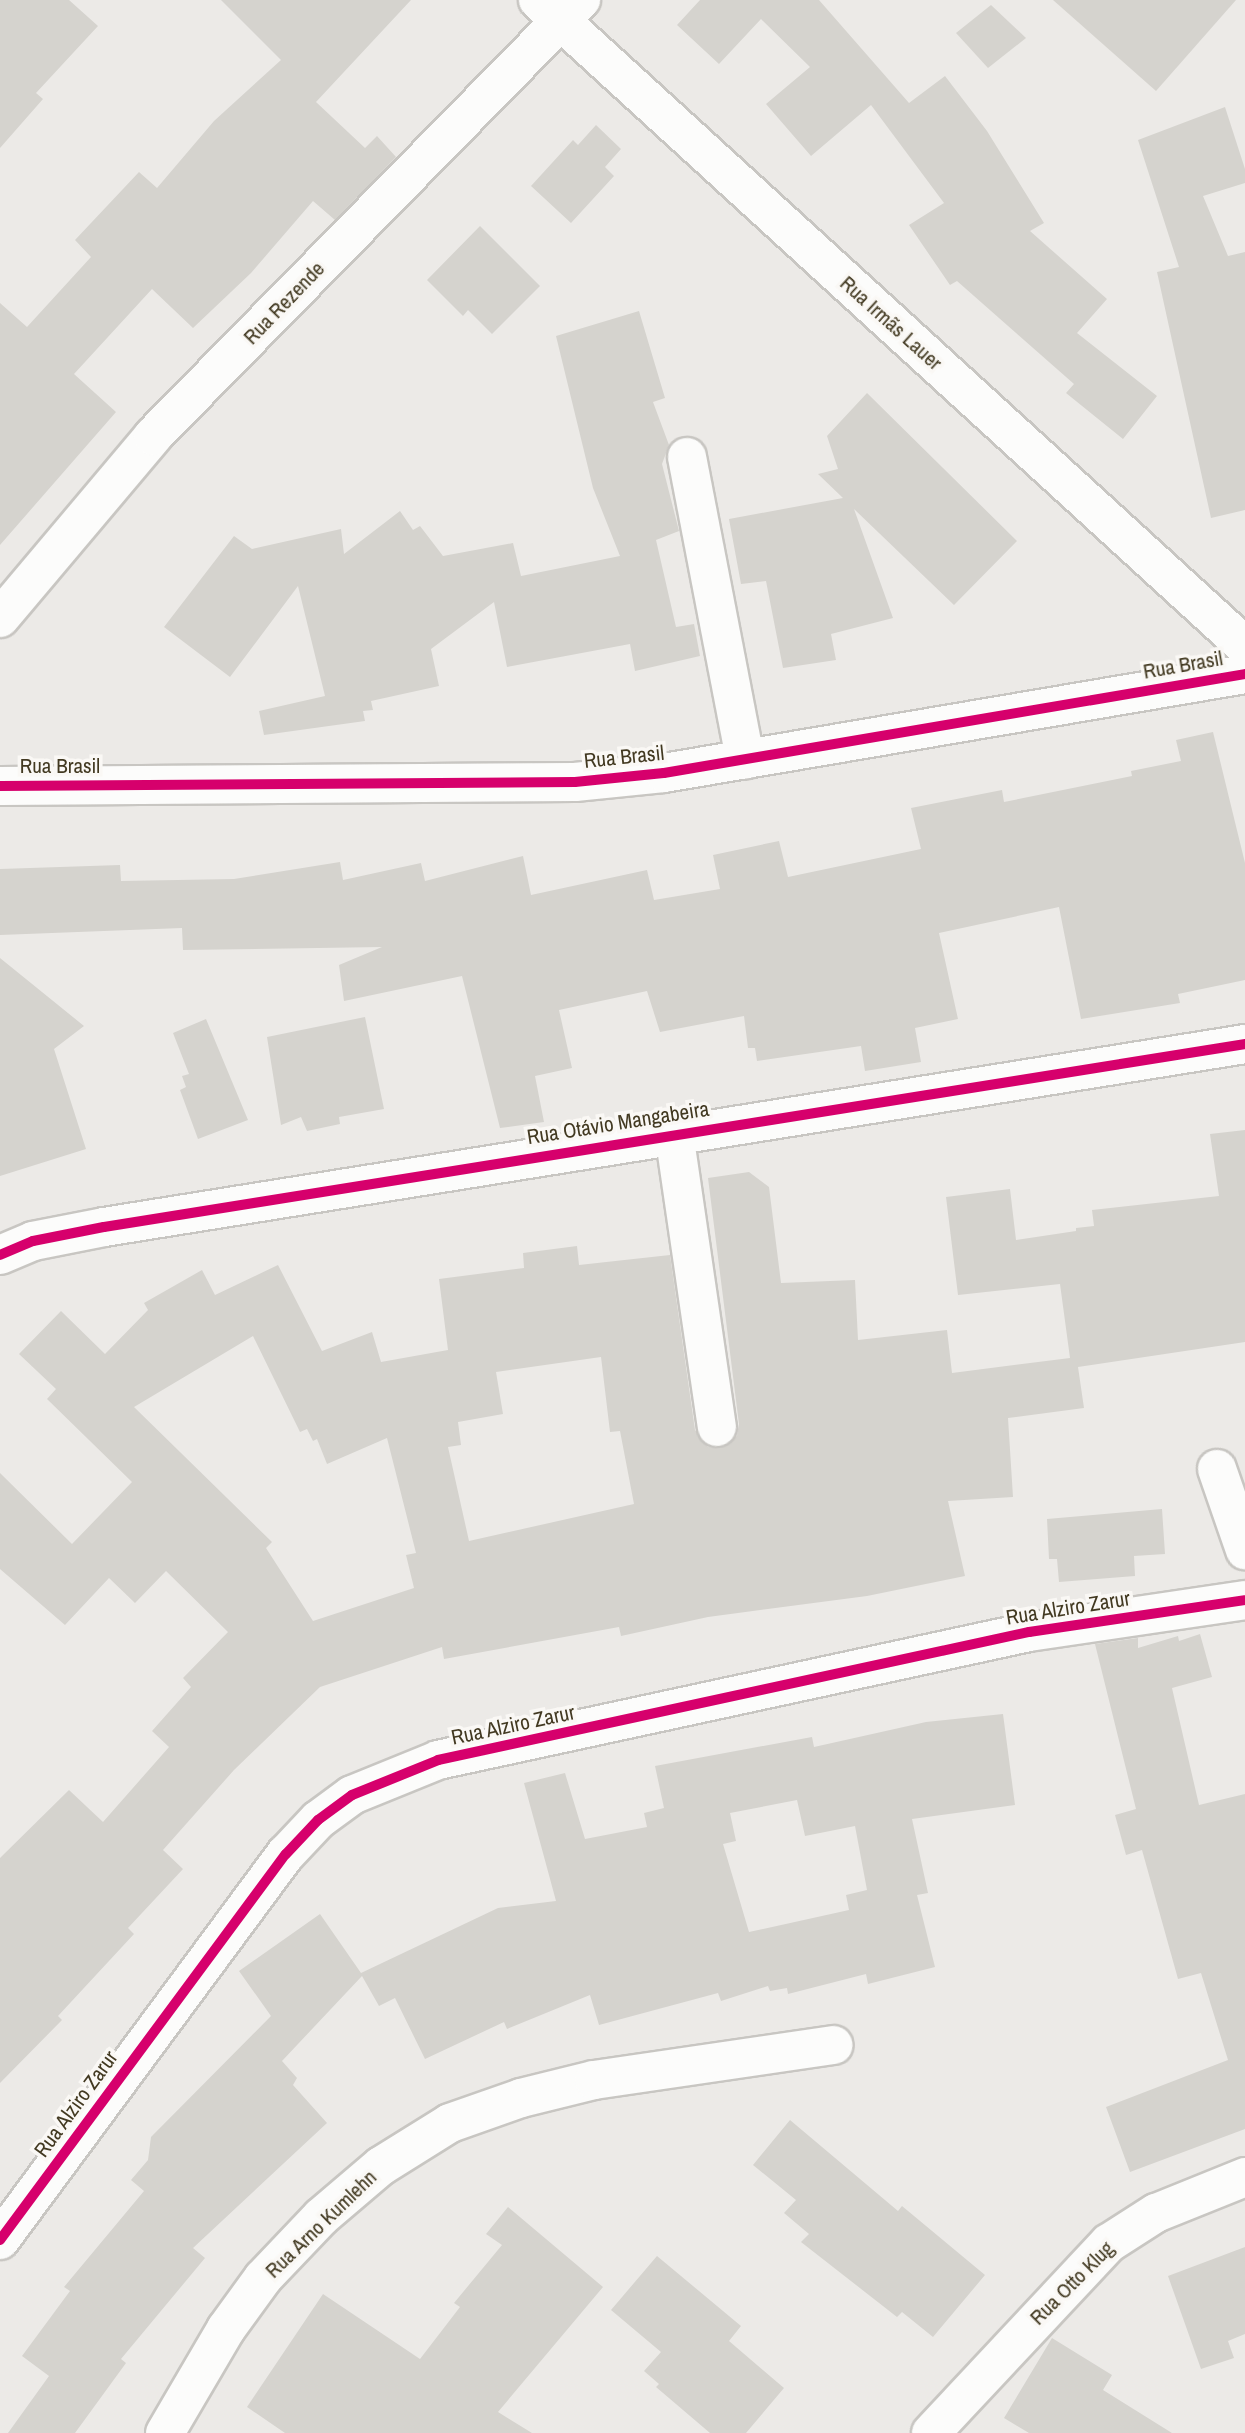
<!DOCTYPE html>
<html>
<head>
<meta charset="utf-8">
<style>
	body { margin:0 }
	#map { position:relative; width:1245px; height:2433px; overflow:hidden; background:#eceae7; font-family:"Archivo Narrow",sans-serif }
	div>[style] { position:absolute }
	.building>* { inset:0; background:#d5d3ce }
	.roads { filter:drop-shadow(2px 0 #c8c6c2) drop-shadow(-2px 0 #c8c6c2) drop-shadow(0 2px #c8c6c2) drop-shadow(0 -2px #c8c6c2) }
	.street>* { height:38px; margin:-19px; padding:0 19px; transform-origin:19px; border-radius:19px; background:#fcfcfb }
	.secondary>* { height:38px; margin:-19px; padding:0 19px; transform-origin:19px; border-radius:19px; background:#fcfcfb }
	.cycleway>* { height:10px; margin:-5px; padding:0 5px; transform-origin:5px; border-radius:5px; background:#d6006c }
	span { translate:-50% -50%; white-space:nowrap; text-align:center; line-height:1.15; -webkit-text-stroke:7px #faf8f5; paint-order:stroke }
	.street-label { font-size:21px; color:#423921 }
</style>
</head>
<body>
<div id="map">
	<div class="building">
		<i style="clip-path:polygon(0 0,69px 0,98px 26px,36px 93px,43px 99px,0 148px)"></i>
		<i style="clip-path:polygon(221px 0,411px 0,316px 102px,365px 148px,377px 136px,396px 157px,335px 220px,313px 201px,251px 273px,193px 328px,152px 289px,74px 374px,116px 412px,0 545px,0 303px,27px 327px,91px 257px,75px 240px,139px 172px,157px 188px,214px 121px,281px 60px)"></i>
		<i style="clip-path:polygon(700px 0,819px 0,909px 103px,945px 76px,987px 131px,1044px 223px,1030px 231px,1107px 299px,1077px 333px,1157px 396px,1123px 439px,1066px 393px,1074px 384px,957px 281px,950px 285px,909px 225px,944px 203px,871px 105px,811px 156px,766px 104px,810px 67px,761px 19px,719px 64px,677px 25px)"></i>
		<i style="clip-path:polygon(1053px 0,1236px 0,1156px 91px)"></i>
		<i style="clip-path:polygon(991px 5px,1026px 38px,988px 68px,956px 33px)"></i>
		<i style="clip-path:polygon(1225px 107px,1245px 169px,1245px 183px,1203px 196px,1228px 256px,1245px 252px,1245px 510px,1211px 518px,1157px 272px,1179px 267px,1138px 140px)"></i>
		<i style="clip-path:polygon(596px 125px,621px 149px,605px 167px,614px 176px,571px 223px,531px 186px,573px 140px,578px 145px)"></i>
		<i style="clip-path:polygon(480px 226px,540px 286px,492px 334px,468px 310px,463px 316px,427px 280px)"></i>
		<i style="clip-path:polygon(639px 311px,665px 398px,653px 402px,669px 445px,662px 464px,679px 531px,656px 540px,676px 627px,694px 624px,700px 656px,635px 671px,630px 644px,507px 667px,494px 602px,431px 649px,439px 686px,371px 701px,373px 710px,363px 711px,365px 721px,264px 735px,259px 711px,325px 696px,298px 586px,230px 677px,164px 627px,234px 536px,252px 549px,341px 529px,344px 554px,400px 511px,413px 530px,420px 526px,443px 556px,513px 543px,521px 576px,620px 556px,593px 488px,556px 336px)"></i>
		<i style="clip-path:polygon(867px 393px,1017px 541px,954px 605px,854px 509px,893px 618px,831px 634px,836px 660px,783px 668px,766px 581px,741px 584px,729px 519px,843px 498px,818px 474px,838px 469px,827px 436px)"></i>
		<i style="clip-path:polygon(1213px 732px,1245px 863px,1245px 980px,1178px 994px,1180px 1003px,1081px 1019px,1059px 907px,939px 933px,958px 1019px,915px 1028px,921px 1062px,865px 1071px,861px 1046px,757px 1061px,755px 1048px,748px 1048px,744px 1016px,660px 1032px,647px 991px,559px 1010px,572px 1068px,535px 1076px,544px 1122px,500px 1128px,462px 976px,344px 1001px,339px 965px,382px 947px,183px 950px,182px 928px,0 935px,0 869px,120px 865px,121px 881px,234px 879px,340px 862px,343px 880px,421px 863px,425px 881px,523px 856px,531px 895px,647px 870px,654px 900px,720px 889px,713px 855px,779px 841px,788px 877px,921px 849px,911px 808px,1002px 790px,1004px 802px,1132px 776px,1131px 771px,1181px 761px,1176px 740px)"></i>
		<i style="clip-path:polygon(0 958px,84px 1026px,54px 1049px,86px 1149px,0 1176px)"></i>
		<i style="clip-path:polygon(365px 1017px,384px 1109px,339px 1117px,340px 1124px,307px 1131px,301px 1117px,281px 1125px,267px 1037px)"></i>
		<i style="clip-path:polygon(206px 1019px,248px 1120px,198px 1139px,180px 1090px,186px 1087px,182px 1076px,189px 1074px,173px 1033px)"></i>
		<i style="clip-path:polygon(evenodd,1245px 1130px,1245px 1342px,1078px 1367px,1084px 1408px,1008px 1418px,1013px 1497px,948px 1501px,965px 1576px,867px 1596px,708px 1617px,621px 1636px,619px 1627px,444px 1659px,442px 1647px,320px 1687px,234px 1770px,163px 1850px,183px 1869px,128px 1928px,134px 1934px,58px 2016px,62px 2020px,0 2083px,0 1858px,69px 1790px,103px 1822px,169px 1747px,152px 1731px,191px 1687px,183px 1678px,228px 1632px,166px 1571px,135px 1603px,109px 1578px,65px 1625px,0 1569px,0 1473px,72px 1544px,132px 1482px,47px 1399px,56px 1389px,19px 1354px,61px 1311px,105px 1354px,148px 1310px,144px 1303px,202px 1270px,215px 1295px,278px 1265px,322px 1351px,372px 1332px,381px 1362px,448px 1350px,439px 1279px,524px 1268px,523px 1253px,577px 1246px,579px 1265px,670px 1255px,695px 1430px,708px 1447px,721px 1448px,737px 1436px,739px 1424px,708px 1178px,749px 1172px,769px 1187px,781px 1283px,855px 1280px,858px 1340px,947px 1330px,952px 1373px,1070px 1358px,1060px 1284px,958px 1295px,946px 1197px,1010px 1189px,1016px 1240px,1076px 1231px,1076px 1228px,1094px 1226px,1092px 1210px,1219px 1196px,1210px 1134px,1245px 1130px,253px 1336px,300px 1432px,307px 1429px,313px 1441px,317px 1439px,327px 1464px,387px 1438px,416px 1553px,406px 1555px,414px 1588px,313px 1621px,266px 1548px,272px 1542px,134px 1407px,253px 1336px,1245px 1130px,601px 1357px,610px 1432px,620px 1431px,634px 1504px,469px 1541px,448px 1447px,461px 1445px,458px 1422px,503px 1414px,496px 1372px,601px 1357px)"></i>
		<i style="clip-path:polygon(1162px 1509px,1165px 1554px,1134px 1556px,1135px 1576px,1059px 1582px,1057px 1559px,1049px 1559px,1047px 1519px)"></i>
		<i style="clip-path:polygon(1200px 1634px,1212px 1677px,1172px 1688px,1199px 1805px,1245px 1794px,1245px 2129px,1130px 2172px,1106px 2107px,1228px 2060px,1201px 1973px,1178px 1979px,1142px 1850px,1126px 1855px,1115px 1815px,1136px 1809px,1095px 1644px,1138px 1638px,1138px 1648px,1178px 1636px,1179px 1641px)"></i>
		<i style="clip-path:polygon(evenodd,1003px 1714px,1015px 1805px,912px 1819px,928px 1893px,917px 1895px,935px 1967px,868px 1984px,866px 1974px,788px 1994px,787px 1988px,770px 1991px,768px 1986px,721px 2001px,718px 1993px,599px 2025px,590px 1995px,507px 2029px,504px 2022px,425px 2059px,395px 1998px,379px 2006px,362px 1976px,282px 2061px,297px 2078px,293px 2085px,327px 2123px,193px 2248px,205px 2258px,121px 2359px,126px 2363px,75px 2433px,8px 2433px,49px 2376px,22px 2356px,70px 2291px,64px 2287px,144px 2191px,131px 2180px,148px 2160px,151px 2137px,271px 2016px,239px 1971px,320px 1914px,361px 1973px,498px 1908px,556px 1901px,524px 1783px,565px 1773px,585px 1839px,647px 1827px,644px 1813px,664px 1808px,655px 1766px,812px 1737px,814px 1747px,926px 1722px,1003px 1714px,797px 1800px,805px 1836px,855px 1826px,867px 1890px,846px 1895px,849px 1910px,749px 1932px,723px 1844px,736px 1841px,730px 1813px,797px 1800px)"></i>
		<i style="clip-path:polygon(790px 2120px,898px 2211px,902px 2206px,985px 2275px,933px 2337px,902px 2312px,897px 2317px,801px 2242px,809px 2234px,784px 2213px,796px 2200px,753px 2165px)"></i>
		<i style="clip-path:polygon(508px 2207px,603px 2287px,498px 2412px,532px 2433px,285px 2433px,247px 2407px,323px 2294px,420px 2359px,460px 2307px,454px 2303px,502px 2245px,486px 2234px)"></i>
		<i style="clip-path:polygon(1245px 2247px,1245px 2334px,1228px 2341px,1234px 2358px,1201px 2369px,1168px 2276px)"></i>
		<i style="clip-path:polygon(657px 2256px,741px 2326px,729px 2341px,784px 2388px,746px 2433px,710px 2433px,656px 2387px,659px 2384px,644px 2371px,661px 2352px,611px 2310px)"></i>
		<i style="clip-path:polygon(1052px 2338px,1112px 2375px,1103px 2390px,1172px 2433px,1029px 2433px,1004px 2418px)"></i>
	</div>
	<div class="roads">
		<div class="street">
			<i style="left:538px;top:0;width:958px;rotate:42.42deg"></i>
			<i style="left:687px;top:457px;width:308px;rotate:79.1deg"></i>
			<i style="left:0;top:618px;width:238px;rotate:-49.9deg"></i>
			<i style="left:153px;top:436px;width:611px;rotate:-45.53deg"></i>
			<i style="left:674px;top:1133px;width:297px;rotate:81.7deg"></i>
			<i style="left:0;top:1255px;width:36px;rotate:-23deg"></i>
			<i style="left:33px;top:1241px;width:72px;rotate:-11.2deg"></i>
			<i style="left:104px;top:1227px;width:1156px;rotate:-9.11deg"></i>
			<i style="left:1217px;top:1469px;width:86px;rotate:70.9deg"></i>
			<i style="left:0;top:2240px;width:480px;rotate:-53.5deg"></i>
			<i style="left:286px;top:1854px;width:47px;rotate:-46.7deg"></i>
			<i style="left:318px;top:1820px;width:42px;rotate:-36.3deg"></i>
			<i style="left:352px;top:1795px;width:93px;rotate:-22.1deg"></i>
			<i style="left:438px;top:1760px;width:605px;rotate:-12.22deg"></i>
			<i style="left:1029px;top:1632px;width:218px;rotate:-8.4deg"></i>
			<i style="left:165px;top:2433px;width:121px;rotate:-59.6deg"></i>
			<i style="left:226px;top:2329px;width:63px;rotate:-54deg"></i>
			<i style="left:263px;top:2278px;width:84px;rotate:-46.4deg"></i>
			<i style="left:321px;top:2217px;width:79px;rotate:-40.4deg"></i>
			<i style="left:381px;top:2166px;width:81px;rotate:-31.9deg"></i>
			<i style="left:450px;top:2123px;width:75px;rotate:-19.4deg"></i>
			<i style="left:521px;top:2098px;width:75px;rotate:-13.9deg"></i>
			<i style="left:594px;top:2080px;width:242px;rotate:-8.3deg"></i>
			<i style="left:931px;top:2433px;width:260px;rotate:-46.9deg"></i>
			<i style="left:1109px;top:2243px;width:56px;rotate:-32.6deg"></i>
			<i style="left:1156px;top:2213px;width:96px;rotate:-22deg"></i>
		</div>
		<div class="secondary">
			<i style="left:0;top:786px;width:575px;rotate:-0.4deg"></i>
			<i style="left:575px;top:782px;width:89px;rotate:-5.8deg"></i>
			<i style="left:664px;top:773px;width:589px;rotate:-9.67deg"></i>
		</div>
	</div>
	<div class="cycleway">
		<i style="left:0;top:786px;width:575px;rotate:-0.4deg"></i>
		<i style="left:575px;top:782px;width:89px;rotate:-5.8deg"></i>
		<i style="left:664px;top:773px;width:589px;rotate:-9.67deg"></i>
		<i style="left:0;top:1255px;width:36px;rotate:-23deg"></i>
		<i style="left:33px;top:1241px;width:72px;rotate:-11.2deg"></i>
		<i style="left:104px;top:1227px;width:1156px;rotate:-9.11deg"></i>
		<i style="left:0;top:2240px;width:480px;rotate:-53.5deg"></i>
		<i style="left:286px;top:1854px;width:47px;rotate:-46.7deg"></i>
		<i style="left:318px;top:1820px;width:42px;rotate:-36.3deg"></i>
		<i style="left:352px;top:1795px;width:93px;rotate:-22.1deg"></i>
		<i style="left:438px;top:1760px;width:605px;rotate:-12.22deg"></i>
		<i style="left:1029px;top:1632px;width:218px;rotate:-8.4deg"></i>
	</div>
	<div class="street-label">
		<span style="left:284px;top:303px;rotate:-46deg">Rua Rezende</span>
		<span style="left:891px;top:323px;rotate:42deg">Rua Irmãs Lauer</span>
		<span style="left:1183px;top:665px;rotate:-10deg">Rua Brasil</span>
		<span style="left:624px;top:757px;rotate:-6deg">Rua Brasil</span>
		<span style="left:60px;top:766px">Rua Brasil</span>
		<span style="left:618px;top:1123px;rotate:-9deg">Rua Otávio Mangabeira</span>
		<span style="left:1068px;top:1608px;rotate:-9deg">Rua Alziro Zarur</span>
		<span style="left:513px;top:1725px;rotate:-12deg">Rua Alziro Zarur</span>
		<span style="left:76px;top:2104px;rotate:-54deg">Rua Alziro Zarur</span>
		<span style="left:321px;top:2224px;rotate:-44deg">Rua Arno Kumlehn</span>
		<span style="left:1072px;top:2283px;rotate:-45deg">Rua Otto Klug</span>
	</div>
</div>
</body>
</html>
